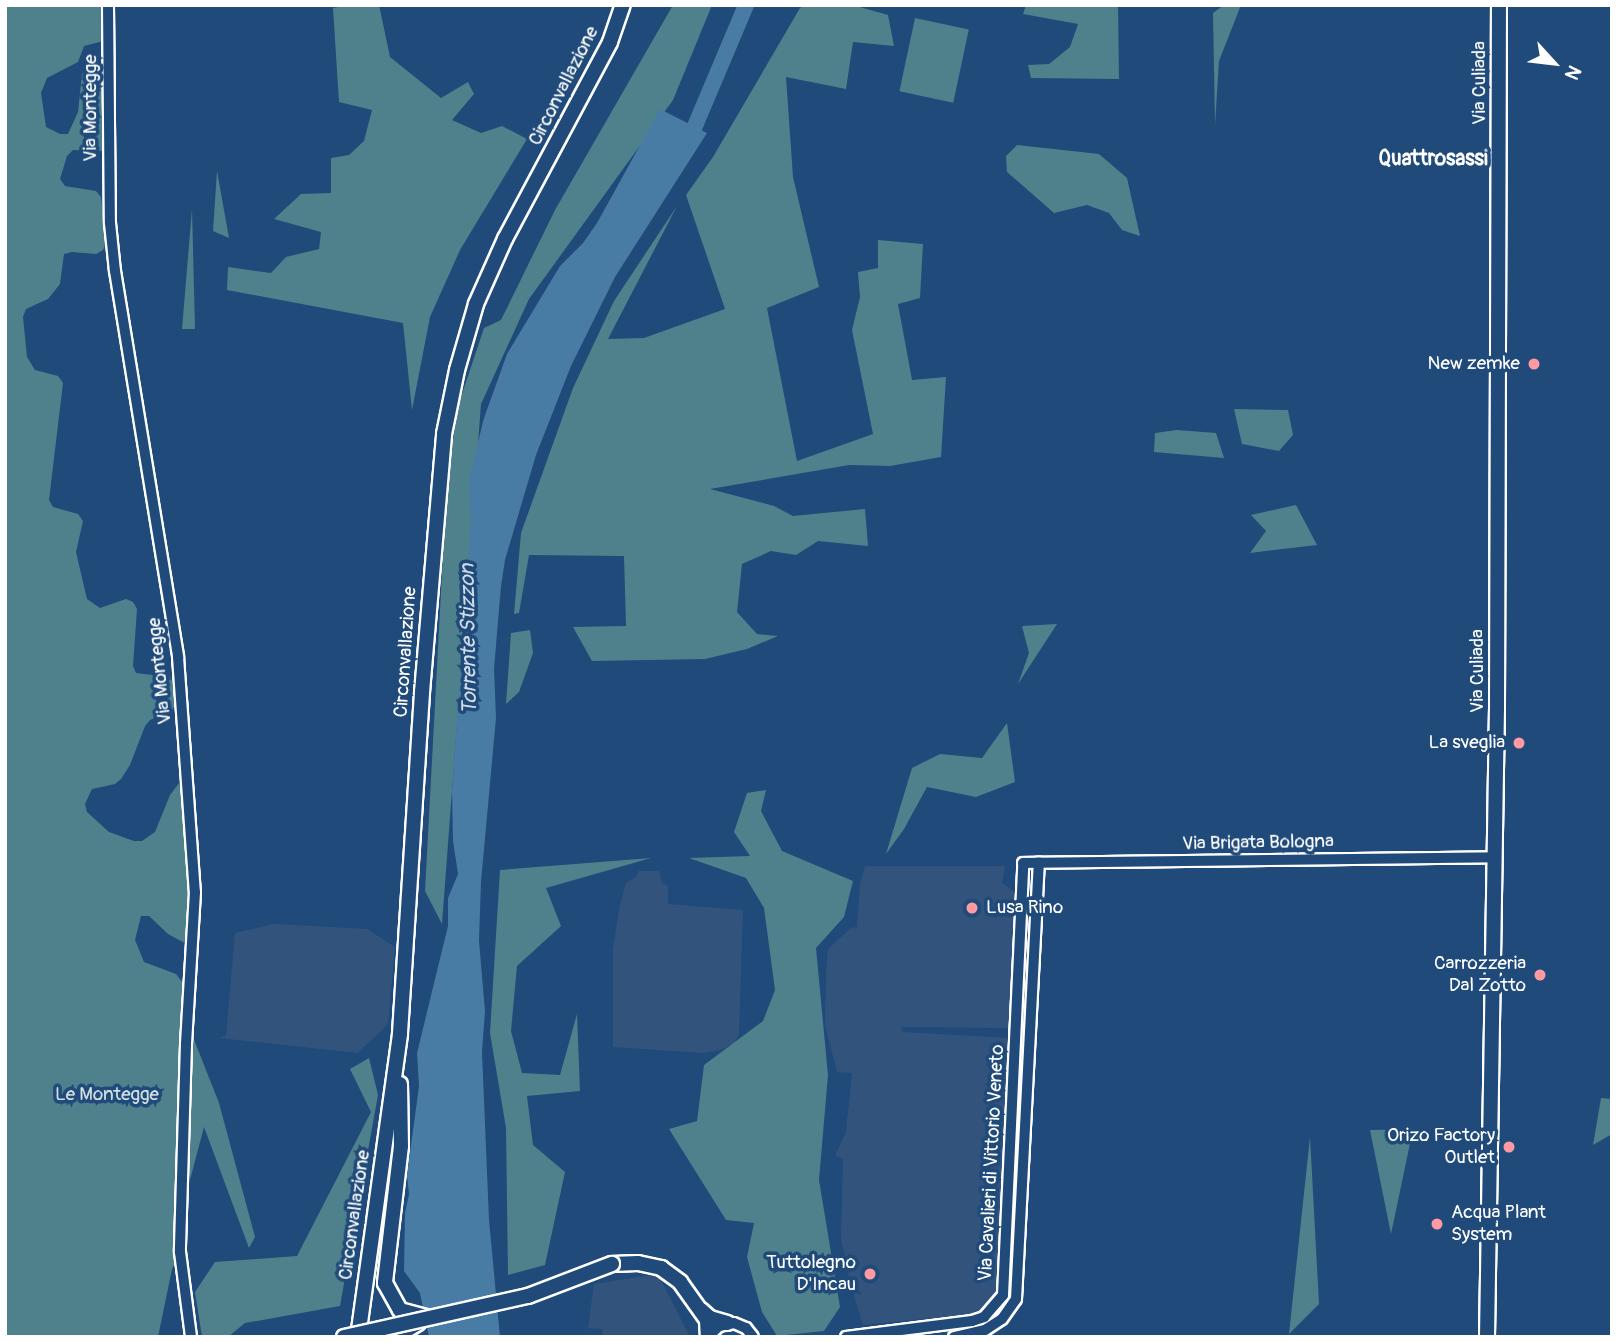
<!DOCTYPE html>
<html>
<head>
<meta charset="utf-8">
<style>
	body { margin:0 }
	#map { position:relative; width:1617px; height:1342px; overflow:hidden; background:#1f4a7a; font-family:Pangolin,sans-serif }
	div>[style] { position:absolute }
	.built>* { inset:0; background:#32547c }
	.green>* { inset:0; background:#4f818c; transform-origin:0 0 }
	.water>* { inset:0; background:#487ca5 }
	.river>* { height:16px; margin:-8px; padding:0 8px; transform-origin:8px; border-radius:8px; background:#487ca5 }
	.roads { filter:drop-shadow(2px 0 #fff) drop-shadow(-2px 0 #fff) drop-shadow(0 2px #fff) drop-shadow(0 -2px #fff) }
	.tertiary>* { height:10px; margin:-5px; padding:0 5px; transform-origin:5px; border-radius:5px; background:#1f4a7a }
	.primary>* { height:14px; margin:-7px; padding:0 7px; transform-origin:7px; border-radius:7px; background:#1f4a7a }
	.trunk>* { height:14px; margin:-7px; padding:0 7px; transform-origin:7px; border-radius:7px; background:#1f4a7a }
	.bridges { filter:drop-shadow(2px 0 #fff) drop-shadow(-2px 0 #fff) drop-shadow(0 2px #fff) drop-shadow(0 -2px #fff) }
	.trunk-bridge>* { height:14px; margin:-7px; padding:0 7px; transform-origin:7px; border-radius:7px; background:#1f4a7a }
	.dots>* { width:19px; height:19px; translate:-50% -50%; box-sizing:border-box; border:4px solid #1f4a7a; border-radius:50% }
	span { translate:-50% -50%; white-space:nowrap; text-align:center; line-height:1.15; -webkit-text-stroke:7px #1f4a7a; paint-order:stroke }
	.street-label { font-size:19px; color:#fff }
	.poi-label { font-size:19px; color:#fff }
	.right { translate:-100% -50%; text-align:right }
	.left { translate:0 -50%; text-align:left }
	.park-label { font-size:19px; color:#d3e0e2 }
	.neighbourhood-label { font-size:21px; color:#fff; font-weight:700 }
	.water-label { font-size:21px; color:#d1dee8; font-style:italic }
	.frame { position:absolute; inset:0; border:7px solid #fff; pointer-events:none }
	.north { position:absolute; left:1519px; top:28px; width:70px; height:70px; -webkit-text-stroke:5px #1f4a7a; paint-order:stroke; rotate:117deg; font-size:19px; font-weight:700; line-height:28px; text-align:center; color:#fff }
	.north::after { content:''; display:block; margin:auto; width:24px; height:32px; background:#fff; clip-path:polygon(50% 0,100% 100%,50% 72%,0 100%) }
</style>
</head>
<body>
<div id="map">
	<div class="built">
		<i style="clip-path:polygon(865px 866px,1005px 866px,1002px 883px,1016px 893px,1012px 1028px,901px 1027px,903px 1032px,1012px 1038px,1001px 1290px,983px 1311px,972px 1314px,863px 1325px,850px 1283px,841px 1238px,843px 1159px,835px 1155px,846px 1132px,852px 1073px,837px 1072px,825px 1025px,826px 971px,828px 949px,852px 927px,857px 928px,860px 885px)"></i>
		<i style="clip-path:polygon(638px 871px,659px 871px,662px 883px,668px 886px,668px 904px,743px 910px,739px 1034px,734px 1043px,721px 1050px,703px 1053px,613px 1047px,613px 950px,619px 909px,626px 883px,636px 877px)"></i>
		<i style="clip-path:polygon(274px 924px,367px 929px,395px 947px,388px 1024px,358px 1053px,219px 1038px,226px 1035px,235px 933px)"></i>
		<i style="clip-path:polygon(658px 1274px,690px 1337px,602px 1337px,603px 1329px,588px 1328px,594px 1284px)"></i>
	</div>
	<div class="green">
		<i style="clip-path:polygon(5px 5px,108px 5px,107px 40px,84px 46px,78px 62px,47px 78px,41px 93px,46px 127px,60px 134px,68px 134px,78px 112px,82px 74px,88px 68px,106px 69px,105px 151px,73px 150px,67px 156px,60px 179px,65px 186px,96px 191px,101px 197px,106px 243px,103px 250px,96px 254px,72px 252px,64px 254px,60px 284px,48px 299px,26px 309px,23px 317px,27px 357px,35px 370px,58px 376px,63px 383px,49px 500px,53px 507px,78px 514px,83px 521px,76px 552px,87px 599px,100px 608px,126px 599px,133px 602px,137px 609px,133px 666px,136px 673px,170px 677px,173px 684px,176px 703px,172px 710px,150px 720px,145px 726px,130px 765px,121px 779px,115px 784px,92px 789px,85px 804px,87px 812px,109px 832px,134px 841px,142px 841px,155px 832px,170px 795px,186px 774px,194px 948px,168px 934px,149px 916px,141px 916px,135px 940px,144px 962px,176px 974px,192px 995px,191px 1032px,219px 1103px,255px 1237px,249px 1248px,204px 1127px,178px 1225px,179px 1255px,172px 1269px,158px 1337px,5px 1337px)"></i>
		<i style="clip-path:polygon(349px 5px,379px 5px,390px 57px,441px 98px,468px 82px,474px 94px,452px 120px,481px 133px,502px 126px,527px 139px,460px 250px,430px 317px,412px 410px,403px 323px,227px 290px,228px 267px,271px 273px,286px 257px,319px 249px,321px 232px,274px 219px,301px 194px,331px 193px,331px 158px,349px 155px,364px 141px,372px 110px,339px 102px,333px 8px)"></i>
		<i style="clip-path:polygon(673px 5px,712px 5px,673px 100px,529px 299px,481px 404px,442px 924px,425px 891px,447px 480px,458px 406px,484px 328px,501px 320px,555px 210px)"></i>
		<i style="clip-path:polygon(805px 5px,853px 5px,888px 15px,894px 46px,853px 42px,846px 89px,786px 77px,793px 177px,819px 287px,767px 308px,797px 461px,873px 434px,852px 330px,860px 297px,858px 272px,878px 268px,878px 240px,923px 244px,920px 298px,898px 304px,912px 380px,946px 377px,941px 457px,890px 466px,849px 465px,710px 489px,774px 506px,793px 516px,865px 509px,868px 546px,818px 541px,796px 555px,771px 551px,742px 564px,737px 612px,757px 634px,778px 636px,747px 649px,705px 659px,592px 661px,573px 627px,626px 626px,624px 556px,529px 555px,519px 613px,514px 614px,521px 533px,573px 388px,614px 301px,677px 206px,608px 339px,644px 338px,725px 309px,686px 195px,713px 157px,800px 8px)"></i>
		<i style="clip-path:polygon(1026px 5px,1118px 5px,1119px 79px,1031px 78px,1028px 65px,1049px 64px,1070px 47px,1078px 24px,1023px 14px)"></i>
		<i style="clip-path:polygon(1224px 5px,1241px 5px,1219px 61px,1215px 125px,1213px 13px)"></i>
		<i style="left:915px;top:18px;width:55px;height:75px;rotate:12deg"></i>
		<i style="clip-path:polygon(1017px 145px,1099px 154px,1127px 178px,1140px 236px,1122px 230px,1109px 213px,1087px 205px,1054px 213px,1007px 172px,1006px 156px)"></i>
		<i style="clip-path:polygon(217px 171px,229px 238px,213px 231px)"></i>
		<i style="clip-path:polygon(192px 209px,195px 329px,182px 329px)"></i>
		<i style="clip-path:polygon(1234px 409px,1288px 410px,1293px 435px,1279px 451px,1242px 444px)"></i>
		<i style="clip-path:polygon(1177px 430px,1216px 433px,1224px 458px,1154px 452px,1155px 433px)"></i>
		<i style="clip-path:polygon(1296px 505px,1317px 545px,1250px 553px,1266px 531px,1251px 515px)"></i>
		<i style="clip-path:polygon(1057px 624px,1018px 684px,1029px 653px,1022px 626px)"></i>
		<i style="clip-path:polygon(530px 630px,533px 653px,519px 692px,506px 704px,511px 633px)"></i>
		<i style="clip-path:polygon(1007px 723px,1015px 782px,976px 797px,927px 787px,904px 829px,886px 854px,912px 768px,940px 754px,982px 758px)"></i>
		<i style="clip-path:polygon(766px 790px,761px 811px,782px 851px,853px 881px,844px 917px,816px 948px,828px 1075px,819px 1180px,840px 1307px,824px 1331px,777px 1336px,762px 1312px,747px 1257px,754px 1223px,726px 1220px,669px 1129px,697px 1121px,704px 1065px,763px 1021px,775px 990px,764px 908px,746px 878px,689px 858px,750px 856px,734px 832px,747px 793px)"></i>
		<i style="clip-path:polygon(651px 858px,546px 888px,561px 926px,517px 966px,511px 1031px,522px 1073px,560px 1075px,577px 1014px,580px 1091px,527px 1096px,533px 1145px,565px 1172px,545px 1265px,508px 1275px,506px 1128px,490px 1033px,500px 870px)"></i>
		<i style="clip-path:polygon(369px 1058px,378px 1095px,340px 1306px,245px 1323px,228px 1337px,202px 1337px,195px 1292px,215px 1262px,297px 1256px,371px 1112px,350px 1069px)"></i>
		<i style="clip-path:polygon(1601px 1098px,1612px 1099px,1612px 1134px,1593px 1145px)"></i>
		<i style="clip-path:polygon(1413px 1129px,1391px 1234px,1370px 1130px)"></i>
		<i style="clip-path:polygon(1310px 1137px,1319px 1304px,1289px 1334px)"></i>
	</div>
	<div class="water">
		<i style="clip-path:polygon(660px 109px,707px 133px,615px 277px,571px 366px,536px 455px,505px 560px,501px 586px,494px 669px,496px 718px,481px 882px,479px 941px,485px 1011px,482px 1052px,489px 1220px,500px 1337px,429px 1337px,420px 1293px,404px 1271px,405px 1213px,409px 1194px,407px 1175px,419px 1086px,417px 1053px,448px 926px,448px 898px,458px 874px,453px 841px,452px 790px,471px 522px,469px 478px,484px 418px,507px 354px,560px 266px,583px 243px,597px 223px)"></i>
	</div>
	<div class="river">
		<i style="left:687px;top:145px;width:152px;rotate:-67.1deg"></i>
	</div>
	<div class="roads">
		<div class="tertiary">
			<i style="left:108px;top:5px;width:218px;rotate:89.5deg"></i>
			<i style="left:110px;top:223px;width:48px;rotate:84.1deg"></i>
			<i style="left:115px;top:271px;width:391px;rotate:80.7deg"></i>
			<i style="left:178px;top:657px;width:236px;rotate:85.9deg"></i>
			<i style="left:195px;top:892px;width:152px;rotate:93.4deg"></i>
			<i style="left:186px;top:1044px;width:208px;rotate:91.7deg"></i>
			<i style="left:180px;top:1252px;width:86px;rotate:82.6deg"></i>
			<i style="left:708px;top:1337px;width:16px;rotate:-45deg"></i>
			<i style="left:719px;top:1326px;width:15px;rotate:-11deg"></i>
			<i style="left:734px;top:1323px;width:13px;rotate:23deg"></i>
			<i style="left:746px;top:1328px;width:11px;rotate:52deg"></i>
			<i style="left:846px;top:1337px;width:127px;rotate:-7.2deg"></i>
			<i style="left:972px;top:1321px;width:13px;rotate:-18deg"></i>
			<i style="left:984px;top:1317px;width:29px;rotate:-49deg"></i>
			<i style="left:1003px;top:1295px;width:432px;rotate:-87.3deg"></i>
			<i style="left:1023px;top:863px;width:471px;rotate:-0.7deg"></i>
			<i style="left:954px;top:1337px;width:32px;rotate:-13deg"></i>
			<i style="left:985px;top:1330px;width:20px;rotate:-33deg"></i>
			<i style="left:1002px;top:1319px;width:24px;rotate:-55deg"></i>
			<i style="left:1016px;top:1299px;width:437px;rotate:-87deg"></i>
		</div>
		<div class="primary">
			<i style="left:1487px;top:1337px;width:628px;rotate:-89.09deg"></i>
			<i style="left:1497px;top:709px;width:704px;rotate:-89.84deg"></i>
		</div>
		<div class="trunk">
			<i style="left:400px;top:1084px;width:62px;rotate:89.1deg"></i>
			<i style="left:401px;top:1146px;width:138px;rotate:96.7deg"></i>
			<i style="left:385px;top:1283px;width:31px;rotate:61deg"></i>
			<i style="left:400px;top:1310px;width:30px;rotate:15deg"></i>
			<i style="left:612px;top:1264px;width:26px;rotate:-2deg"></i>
			<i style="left:638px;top:1263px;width:24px;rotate:12deg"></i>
			<i style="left:661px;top:1268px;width:24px;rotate:36deg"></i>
			<i style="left:680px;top:1282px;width:47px;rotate:54.6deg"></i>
			<i style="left:707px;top:1320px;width:17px;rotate:87deg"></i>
			<i style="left:701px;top:1310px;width:12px;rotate:42deg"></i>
			<i style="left:710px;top:1318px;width:18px;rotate:16deg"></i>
			<i style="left:358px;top:1337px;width:307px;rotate:-82.1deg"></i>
			<i style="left:400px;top:1033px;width:342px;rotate:-86.3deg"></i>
			<i style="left:422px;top:692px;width:259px;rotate:-85.1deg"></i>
			<i style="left:444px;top:434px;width:65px;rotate:-78.5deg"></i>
			<i style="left:457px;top:370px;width:69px;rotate:-73.9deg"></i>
			<i style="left:476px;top:304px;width:71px;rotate:-66deg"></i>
			<i style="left:505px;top:239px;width:223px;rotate:-61.9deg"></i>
			<i style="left:610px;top:42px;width:39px;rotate:-71deg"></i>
			<i style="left:395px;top:1337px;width:27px;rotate:-31deg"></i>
		</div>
	</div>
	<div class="bridges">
		<div class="trunk-bridge">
			<i style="left:344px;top:1337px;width:189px;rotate:-12.6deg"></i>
			<i style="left:528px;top:1296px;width:90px;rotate:-20.9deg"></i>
		</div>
	</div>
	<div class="dots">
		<i style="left:1534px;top:364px;background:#ff9aa2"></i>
		<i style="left:1519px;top:743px;background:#ff9aa2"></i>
		<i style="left:972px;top:908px;background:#ff9aa2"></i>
		<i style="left:1540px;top:975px;background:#ff9aa2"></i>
		<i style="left:1509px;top:1147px;background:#ff9aa2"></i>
		<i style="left:1437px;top:1224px;background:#ff9aa2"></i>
		<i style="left:870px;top:1274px;background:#ff9aa2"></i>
	</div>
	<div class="street-label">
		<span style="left:1480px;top:83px;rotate:-90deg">Via Culiada</span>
		<span style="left:564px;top:86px;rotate:-63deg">Circonvallazione</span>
		<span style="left:91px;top:108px;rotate:-90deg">Via Montegge</span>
		<span style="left:406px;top:652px;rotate:-86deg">Circonvallazione</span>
		<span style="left:160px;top:671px;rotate:-96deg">Via Montegge</span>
		<span style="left:1478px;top:671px;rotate:-90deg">Via Culiada</span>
		<span style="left:1258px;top:843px;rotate:-1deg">Via Brigata Bologna</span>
		<span style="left:992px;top:1163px;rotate:-87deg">Via Cavalieri di Vittorio Veneto</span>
		<span style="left:355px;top:1215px;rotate:-82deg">Circonvallazione</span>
	</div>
	<div class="poi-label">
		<span class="right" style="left:1520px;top:364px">New zemke</span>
		<span class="right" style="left:1505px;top:743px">La sveglia</span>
		<span class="left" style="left:986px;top:908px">Lusa Rino</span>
		<span class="right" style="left:1526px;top:975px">Carrozzeria<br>Dal Zotto</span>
		<span class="right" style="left:1495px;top:1147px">Orizo Factory<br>Outlet</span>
		<span class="left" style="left:1451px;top:1224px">Acqua Plant<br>System</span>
		<span class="right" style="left:856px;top:1274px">Tuttolegno<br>D'Incau</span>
	</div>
	<div class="park-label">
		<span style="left:107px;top:1095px">Le Montegge</span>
	</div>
	<div class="neighbourhood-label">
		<span style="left:1433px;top:159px">Quattrosassi</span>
	</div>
	<div class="water-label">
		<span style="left:469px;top:639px;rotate:-91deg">Torrente Stizzon</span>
	</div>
	<div class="frame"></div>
	<div class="north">N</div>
</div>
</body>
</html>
